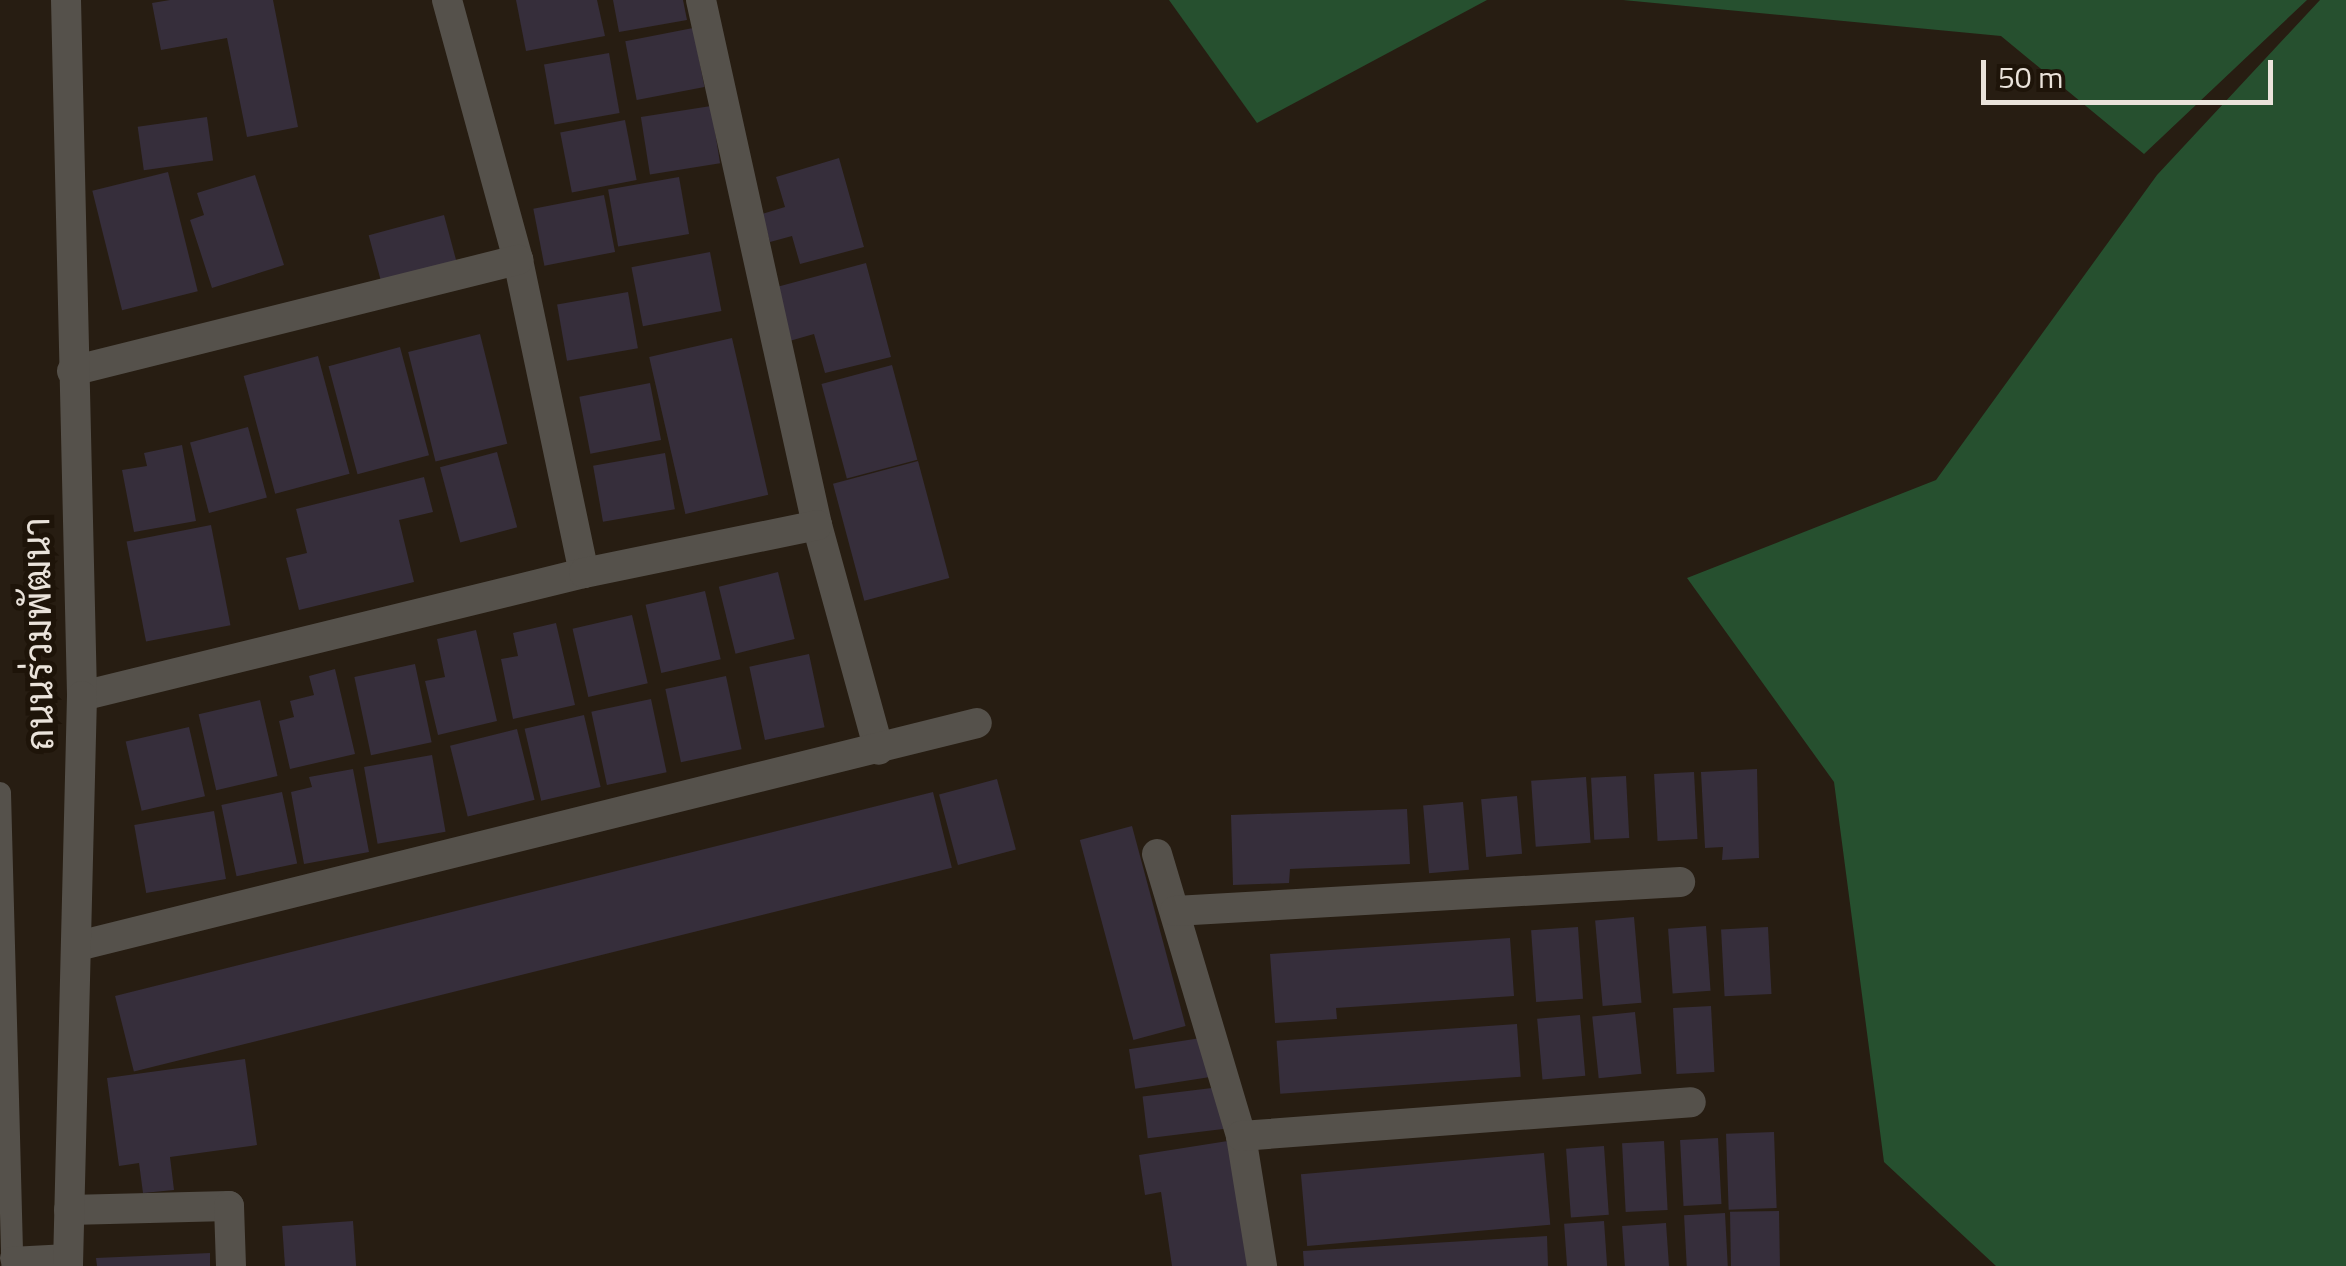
<!DOCTYPE html>
<html>
<head>
<meta charset="utf-8">
<style>
	body { margin:0 }
	#map { position:relative; width:2346px; height:1266px; overflow:hidden; background:#271d12; font-family:"Titillium Web",Sarabun,sans-serif }
	div>[style] { position:absolute }
	.green>* { inset:0; background:#26502f }
	.building>* { inset:0; background:#362e3b; transform-origin:0 0 }
	.service>* { height:22px; margin:-11px; padding:0 11px; transform-origin:11px; border-radius:11px; background:#55514b }
	.minor>* { height:30px; margin:-15px; padding:0 15px; transform-origin:15px; border-radius:15px; background:#55514b }
	.tertiary>* { height:30px; margin:-15px; padding:0 15px; transform-origin:15px; border-radius:15px; background:#55514b }
	span { translate:-50% -50%; white-space:nowrap; text-align:center; line-height:1.15; -webkit-text-stroke:10px #1e1409; paint-order:stroke }
	.street-label { font-size:38px; color:#eae3db }
	.scale { position:absolute; left:1981px; top:60px; width:292px; height:45px; box-sizing:border-box; border:5px solid #eae3db; border-top:0; padding-left:12px; font-size:30px; line-height:35px; white-space:nowrap; color:#eae3db; -webkit-text-stroke:8px #1e1409; paint-order:stroke }
</style>
</head>
<body>
<div id="map">
	<div class="green">
		<i style="clip-path:polygon(1169px 0,1487px 0,1257px 123px)"></i>
		<i style="clip-path:polygon(1623px 0,2307px 0,2144px 154px,2001px 36px)"></i>
		<i style="clip-path:polygon(2320px 0,2346px 0,2346px 1266px,1996px 1266px,1884px 1162px,1834px 782px,1687px 578px,1936px 480px,2157px 175px)"></i>
	</div>
	<div class="building">
		<i style="clip-path:polygon(170px 0,273px 0,298px 127px,247px 137px,227px 38px,161px 50px,152px 3px)"></i>
		<i style="clip-path:polygon(516px 0,597px 0,605px 36px,526px 51px)"></i>
		<i style="clip-path:polygon(613px 0,683px 0,687px 20px,619px 32px)"></i>
		<i style="left:693px;top:28px;width:60px;height:69px;rotate:79deg"></i>
		<i style="left:609px;top:53px;width:61px;height:66px;rotate:80deg"></i>
		<i style="left:711px;top:106px;width:58px;height:71px;rotate:81deg"></i>
		<i style="left:207px;top:117px;width:44px;height:70px;rotate:82deg"></i>
		<i style="left:625px;top:120px;width:61px;height:66px;rotate:79deg"></i>
		<i style="clip-path:polygon(839px 158px,864px 247px,800px 264px,792px 236px,770px 242px,762px 214px,785px 207px,776px 177px)"></i>
		<i style="left:168px;top:172px;width:123px;height:78px;rotate:76deg"></i>
		<i style="clip-path:polygon(255px 175px,284px 265px,212px 288px,190px 220px,204px 215px,197px 193px)"></i>
		<i style="left:679px;top:177px;width:58px;height:72px;rotate:80deg"></i>
		<i style="left:604px;top:195px;width:58px;height:72px;rotate:79deg"></i>
		<i style="left:444px;top:215px;width:49px;height:78px;rotate:75deg"></i>
		<i style="left:710px;top:252px;width:60px;height:80px;rotate:79deg"></i>
		<i style="clip-path:polygon(866px 263px,891px 357px,825px 373px,814px 334px,786px 342px,773px 288px)"></i>
		<i style="left:628px;top:292px;width:57px;height:72px;rotate:80deg"></i>
		<i style="left:480px;top:334px;width:113px;height:74px;rotate:76deg"></i>
		<i style="left:732px;top:338px;width:161px;height:85px;rotate:77deg"></i>
		<i style="left:400px;top:347px;width:112px;height:74px;rotate:75deg"></i>
		<i style="left:318px;top:356px;width:122px;height:77px;rotate:75deg"></i>
		<i style="left:892px;top:365px;width:98px;height:73px;rotate:75deg"></i>
		<i style="left:650px;top:383px;width:58px;height:72px;rotate:79deg"></i>
		<i style="left:248px;top:427px;width:73px;height:60px;rotate:75deg"></i>
		<i style="clip-path:polygon(182px 445px,196px 521px,134px 532px,122px 470px,147px 466px,144px 453px)"></i>
		<i style="left:497px;top:452px;width:78px;height:59px;rotate:75deg"></i>
		<i style="left:665px;top:453px;width:57px;height:73px;rotate:80deg"></i>
		<i style="left:918px;top:461px;width:121px;height:88px;rotate:75deg"></i>
		<i style="clip-path:polygon(424px 477px,433px 512px,399px 520px,414px 582px,299px 610px,286px 558px,307px 553px,296px 509px)"></i>
		<i style="left:211px;top:525px;width:102px;height:86px;rotate:79deg"></i>
		<i style="left:778px;top:572px;width:69px;height:61px;rotate:76deg"></i>
		<i style="left:705px;top:591px;width:70px;height:61px;rotate:77deg"></i>
		<i style="left:632px;top:615px;width:70px;height:61px;rotate:77deg"></i>
		<i style="clip-path:polygon(556px 623px,575px 705px,513px 719px,501px 659px,518px 656px,513px 633px)"></i>
		<i style="clip-path:polygon(476px 630px,497px 721px,438px 735px,425px 681px,445px 677px,437px 639px)"></i>
		<i style="left:809px;top:654px;width:75px;height:61px;rotate:78deg"></i>
		<i style="left:415px;top:664px;width:80px;height:62px;rotate:78deg"></i>
		<i style="clip-path:polygon(335px 669px,355px 754px,290px 769px,279px 721px,294px 717px,290px 701px,314px 695px,309px 676px)"></i>
		<i style="left:726px;top:676px;width:75px;height:62px;rotate:78deg"></i>
		<i style="left:651px;top:699px;width:75px;height:61px;rotate:78deg"></i>
		<i style="left:260px;top:700px;width:78px;height:63px;rotate:77deg"></i>
		<i style="left:584px;top:715px;width:74px;height:61px;rotate:77deg"></i>
		<i style="left:189px;top:727px;width:71px;height:65px;rotate:77deg"></i>
		<i style="left:517px;top:729px;width:73px;height:69px;rotate:76deg"></i>
		<i style="left:432px;top:755px;width:78px;height:69px;rotate:80deg"></i>
		<i style="clip-path:polygon(353px 769px,369px 852px,304px 864px,291px 792px,312px 787px,309px 777px)"></i>
		<i style="clip-path:polygon(1757px 769px,1759px 858px,1722px 860px,1723px 847px,1705px 848px,1701px 772px)"></i>
		<i style="left:1694px;top:772px;width:67px;height:40px;rotate:87deg"></i>
		<i style="left:1626px;top:776px;width:62px;height:35px;rotate:87deg"></i>
		<i style="left:1586px;top:777px;width:66px;height:55px;rotate:86deg"></i>
		<i style="left:997px;top:779px;width:73px;height:60px;rotate:75deg"></i>
		<i style="left:282px;top:792px;width:73px;height:62px;rotate:78deg"></i>
		<i style="left:933px;top:792px;width:78px;height:843px;rotate:76deg"></i>
		<i style="left:1517px;top:796px;width:58px;height:36px;rotate:85deg"></i>
		<i style="left:1463px;top:802px;width:68px;height:40px;rotate:85deg"></i>
		<i style="clip-path:polygon(1407px 809px,1410px 864px,1290px 869px,1289px 883px,1233px 885px,1231px 815px)"></i>
		<i style="left:214px;top:811px;width:69px;height:81px;rotate:80deg"></i>
		<i style="left:1132px;top:826px;width:207px;height:54px;rotate:75deg"></i>
		<i style="left:1634px;top:917px;width:86px;height:39px;rotate:85deg"></i>
		<i style="left:1706px;top:926px;width:65px;height:38px;rotate:86deg"></i>
		<i style="left:1578px;top:927px;width:72px;height:47px;rotate:86deg"></i>
		<i style="left:1768px;top:927px;width:67px;height:47px;rotate:87deg"></i>
		<i style="clip-path:polygon(1510px 938px,1514px 996px,1336px 1008px,1337px 1019px,1275px 1023px,1270px 954px)"></i>
		<i style="left:1711px;top:1006px;width:66px;height:38px;rotate:87deg"></i>
		<i style="left:1635px;top:1012px;width:62px;height:43px;rotate:84deg"></i>
		<i style="left:1580px;top:1015px;width:61px;height:43px;rotate:85deg"></i>
		<i style="left:1517px;top:1024px;width:53px;height:241px;rotate:86deg"></i>
		<i style="left:1207px;top:1037px;width:40px;height:79px;rotate:81deg"></i>
		<i style="clip-path:polygon(245px 1059px,257px 1145px,170px 1157px,174px 1190px,143px 1193px,139px 1163px,119px 1166px,107px 1078px)"></i>
		<i style="left:1220px;top:1087px;width:42px;height:78px;rotate:83deg"></i>
		<i style="left:1774px;top:1132px;width:76px;height:48px;rotate:88deg"></i>
		<i style="left:1718px;top:1138px;width:66px;height:38px;rotate:87deg"></i>
		<i style="clip-path:polygon(1234px 1140px,1253px 1266px,1172px 1266px,1161px 1192px,1145px 1195px,1139px 1155px)"></i>
		<i style="left:1664px;top:1141px;width:69px;height:42px;rotate:87deg"></i>
		<i style="left:1604px;top:1146px;width:69px;height:38px;rotate:86deg"></i>
		<i style="left:1544px;top:1153px;width:72px;height:244px;rotate:85deg"></i>
		<i style="left:1779px;top:1211px;width:55px;height:49px;rotate:89deg"></i>
		<i style="left:1725px;top:1213px;width:53px;height:41px;rotate:87deg"></i>
		<i style="left:353px;top:1221px;width:45px;height:71px;rotate:86deg"></i>
		<i style="left:1604px;top:1221px;width:45px;height:40px;rotate:86deg"></i>
		<i style="left:1666px;top:1223px;width:43px;height:44px;rotate:86deg"></i>
		<i style="clip-path:polygon(1547px 1236px,1548px 1266px,1304px 1266px,1303px 1251px)"></i>
		<i style="clip-path:polygon(210px 1253px,210px 1266px,97px 1266px,96px 1258px)"></i>
	</div>
	<div class="service">
		<i style="left:0;top:793px;width:473px;rotate:88.5deg"></i>
		<i style="left:11px;top:1258px;width:57px;rotate:-3deg"></i>
	</div>
	<div class="minor">
		<i style="left:447px;top:0;width:270px;rotate:74.7deg"></i>
		<i style="left:518px;top:260px;width:320px;rotate:78.1deg"></i>
		<i style="left:701px;top:0;width:538px;rotate:77.54deg"></i>
		<i style="left:817px;top:525px;width:233px;rotate:74.6deg"></i>
		<i style="left:72px;top:371px;width:460px;rotate:-14deg"></i>
		<i style="left:82px;top:696px;width:517px;rotate:-13.77deg"></i>
		<i style="left:584px;top:573px;width:238px;rotate:-11.6deg"></i>
		<i style="left:1157px;top:854px;width:294px;rotate:73.4deg"></i>
		<i style="left:1241px;top:1136px;width:132px;rotate:80.8deg"></i>
		<i style="left:1175px;top:911px;width:506px;rotate:-3.29deg"></i>
		<i style="left:78px;top:946px;width:926px;rotate:-13.93deg"></i>
		<i style="left:1241px;top:1136px;width:451px;rotate:-4.3deg"></i>
		<i style="left:69px;top:1210px;width:160px;rotate:-1.4deg"></i>
		<i style="left:229px;top:1206px;width:60px;rotate:88.1deg"></i>
	</div>
	<div class="tertiary">
		<i style="left:66px;top:0;width:696px;rotate:88.68deg"></i>
		<i style="left:82px;top:696px;width:570px;rotate:91.41deg"></i>
	</div>
	<div class="street-label">
		<span style="left:38px;top:634px;rotate:-91deg">ถนนร่วมพัฒนา</span>
	</div>
	<div class="scale">50 m</div>
</div>
</body>
</html>
